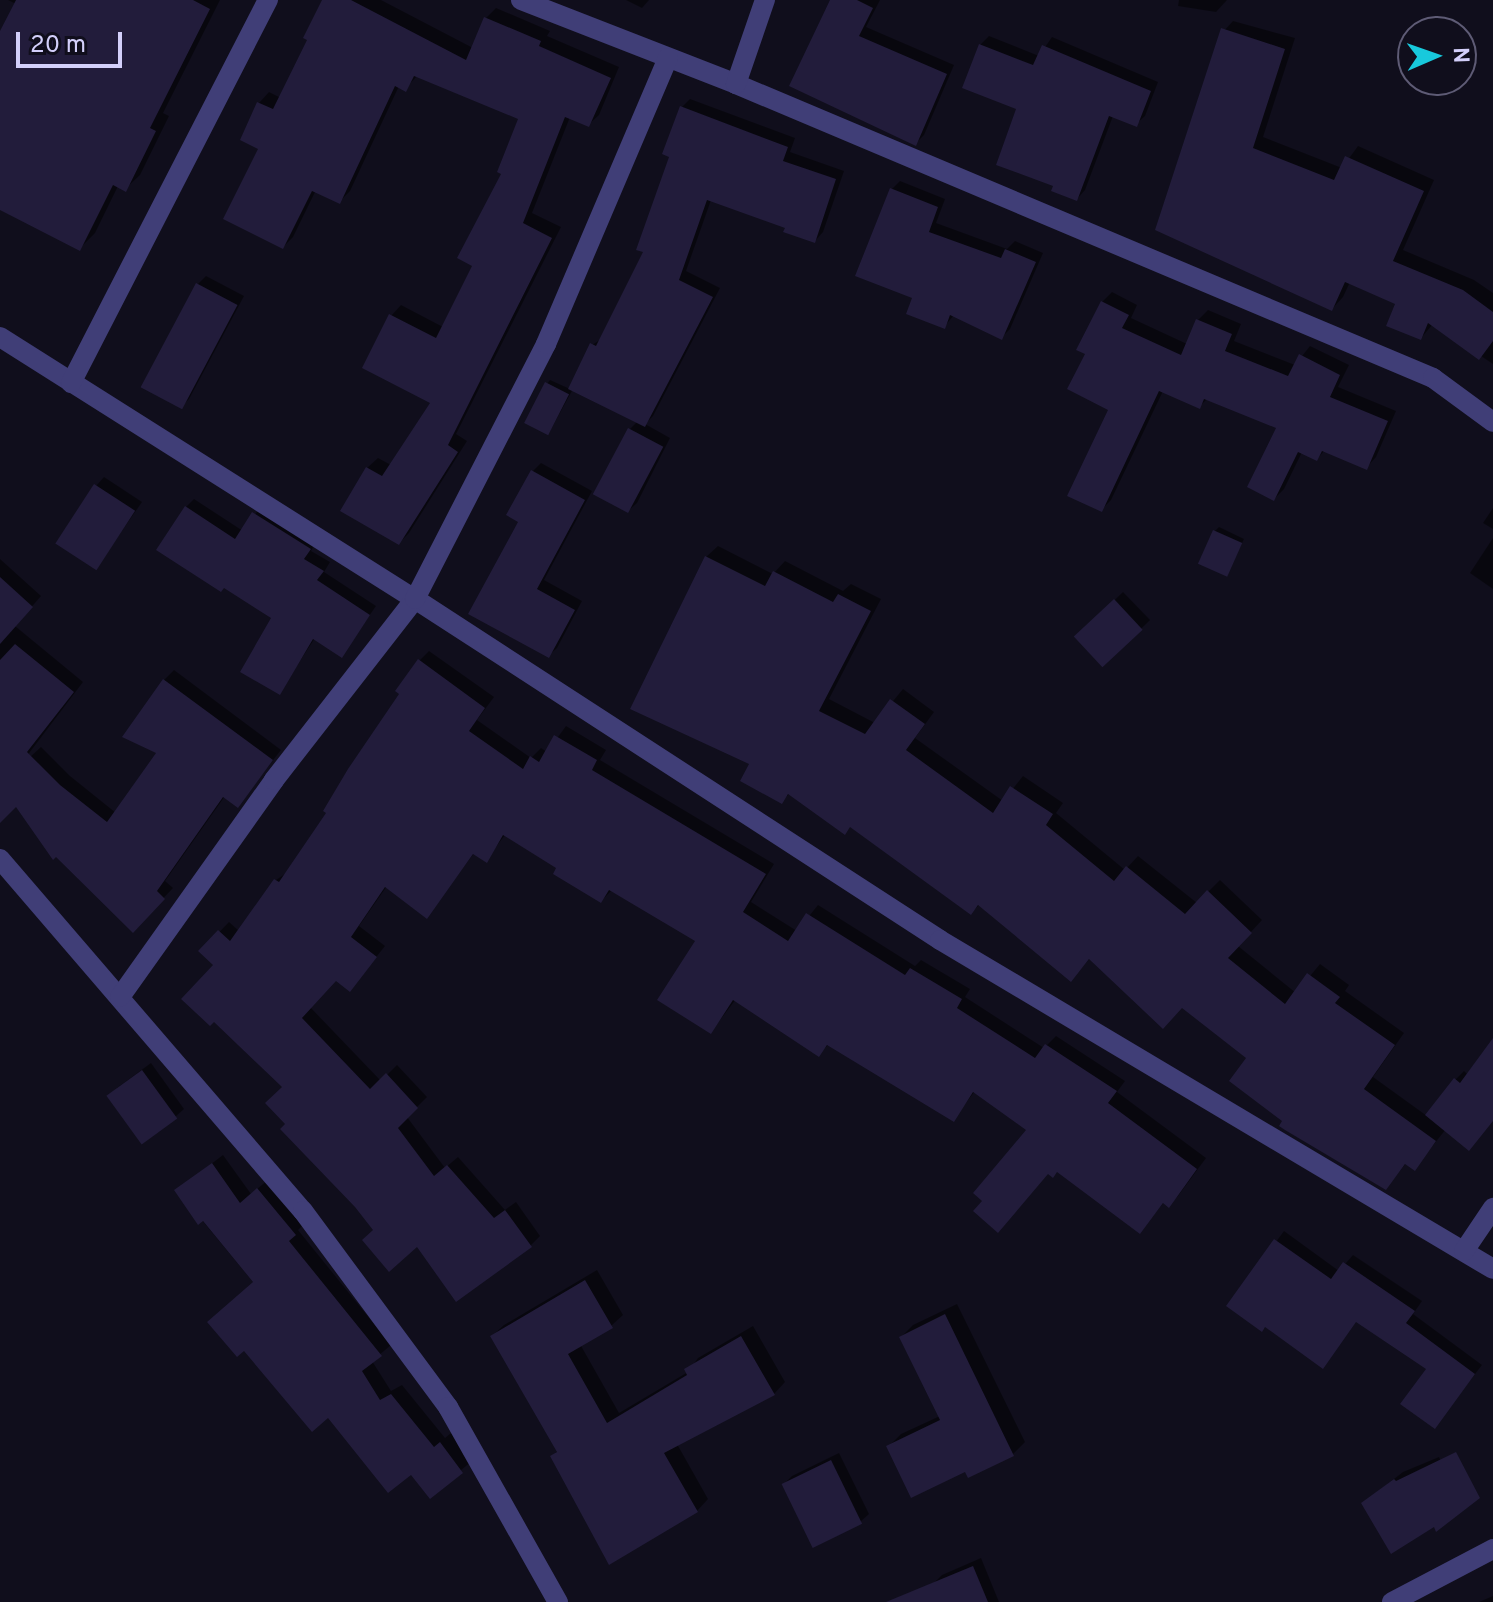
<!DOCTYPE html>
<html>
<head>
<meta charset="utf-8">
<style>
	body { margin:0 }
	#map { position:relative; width:1493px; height:1602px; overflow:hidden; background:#100e1c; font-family:Overpass,sans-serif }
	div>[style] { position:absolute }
	.shadow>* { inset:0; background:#0007; transform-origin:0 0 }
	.building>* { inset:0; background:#221c3b; transform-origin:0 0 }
	.street>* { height:20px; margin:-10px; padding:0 10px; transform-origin:10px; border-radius:10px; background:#403e77 }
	span { translate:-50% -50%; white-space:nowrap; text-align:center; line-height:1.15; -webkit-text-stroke:8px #100e1c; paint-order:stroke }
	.north { position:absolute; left:1397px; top:16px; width:80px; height:80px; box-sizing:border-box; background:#100e1c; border:2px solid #5e5b75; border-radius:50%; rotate:88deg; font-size:22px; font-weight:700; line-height:32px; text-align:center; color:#d3cffa }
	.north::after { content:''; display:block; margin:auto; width:28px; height:36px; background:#18c9dc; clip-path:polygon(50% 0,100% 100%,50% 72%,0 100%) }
	.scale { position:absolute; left:16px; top:32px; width:106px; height:36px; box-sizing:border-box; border:4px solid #d3cffa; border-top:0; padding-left:10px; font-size:24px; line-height:28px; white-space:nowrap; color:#d3cffa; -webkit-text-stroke:6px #100e1c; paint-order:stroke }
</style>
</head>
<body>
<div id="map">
	<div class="shadow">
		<i style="clip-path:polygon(8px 0,220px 0,163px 113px,169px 116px,140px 175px,125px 189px,118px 186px,95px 233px,80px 248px,0 178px,0 36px,16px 4px)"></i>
		<i style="clip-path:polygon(324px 0,381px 0,473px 48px,486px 18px,496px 8px,550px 31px,547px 36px,619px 67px,599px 115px,588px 125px,570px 117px,532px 213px,561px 227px,456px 434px,467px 441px,409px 533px,399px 543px,367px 468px,378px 458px,391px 465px,433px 403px,391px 316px,401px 305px,443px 327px,475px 265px,521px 118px,418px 75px,405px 89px,399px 86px,350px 191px,340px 201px,316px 190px,293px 237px,283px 247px,261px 148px,243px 139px,259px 103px,269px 92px,281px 98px,310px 39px)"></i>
		<i style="clip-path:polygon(626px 0,649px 0,642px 8px)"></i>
		<i style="clip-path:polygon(833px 0,880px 0,866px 27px,954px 65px,924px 135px,916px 143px)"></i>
		<i style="clip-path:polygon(1179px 0,1227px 0,1216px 12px,1178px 6px)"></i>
		<i style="clip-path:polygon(1233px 21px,1295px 38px,1263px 137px,1342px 168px,1358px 146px,1434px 180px,1403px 250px,1474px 280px,1493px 293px,1493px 364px,1433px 324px,1421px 338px,1397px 303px,1350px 282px,1343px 297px,1332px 309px,1157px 228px,1222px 33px)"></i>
		<i style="clip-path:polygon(989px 36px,1039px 56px,1052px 37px,1158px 82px,1145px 116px,1136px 124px,1113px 116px,1085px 190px,1077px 199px,1055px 185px,1019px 108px,980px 45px)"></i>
		<i style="clip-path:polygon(690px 99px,795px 138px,790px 152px,844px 171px,823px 232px,815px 241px,787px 226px,711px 200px,686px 271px,720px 288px,653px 416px,645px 424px,670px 438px,637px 503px,628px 511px,630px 429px,638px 421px,573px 389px,549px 433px,547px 384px,550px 380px,570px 389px,592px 345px,603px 338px,646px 251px,682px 107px)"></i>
		<i style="clip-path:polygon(900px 181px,945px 199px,936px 223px,1007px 249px,1015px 241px,1043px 253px,1010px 329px,1002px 337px,954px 315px,944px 327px,914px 297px,892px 189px)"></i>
		<i style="clip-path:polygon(206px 276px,244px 296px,189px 399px,181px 407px,198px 284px)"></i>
		<i style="clip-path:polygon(1112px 292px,1137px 305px,1131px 318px,1187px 344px,1198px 320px,1208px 310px,1241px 324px,1234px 341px,1295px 365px,1310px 346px,1349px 365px,1338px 387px,1396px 411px,1376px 457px,1367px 467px,1325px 450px,1317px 459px,1302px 452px,1284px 489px,1274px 499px,1278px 427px,1207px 399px,1199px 407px,1163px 391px,1111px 500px,1101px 510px,1110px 409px,1087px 353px,1102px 302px)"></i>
		<i style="clip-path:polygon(541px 463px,592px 491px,544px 580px,582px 601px,557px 648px,548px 656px,521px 522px,533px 471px)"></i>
		<i style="clip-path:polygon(104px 477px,142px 502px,96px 568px,96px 486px)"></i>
		<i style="clip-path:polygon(194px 499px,243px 531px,262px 505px,317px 540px,311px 551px,330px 562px,324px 572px,376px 606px,342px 655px,315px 638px,279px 693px,274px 618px,186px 507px)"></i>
		<i style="clip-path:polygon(1493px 508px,1493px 529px,1483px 523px)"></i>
		<i style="clip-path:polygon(1219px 527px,1244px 539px,1226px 574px,1215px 531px)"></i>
		<i style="clip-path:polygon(1493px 538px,1493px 589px,1470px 573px)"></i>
		<i style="clip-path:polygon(718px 546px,773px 574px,785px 561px,843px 591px,851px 584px,881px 599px,829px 699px,875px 723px,903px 689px,934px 712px,915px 738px,1003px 801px,1023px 776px,1063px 803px,1056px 813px,1125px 870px,1138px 856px,1197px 903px,1220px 880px,1262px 920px,1238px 946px,1296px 993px,1320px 964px,1349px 985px,1345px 991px,1404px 1033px,1373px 1077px,1427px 1116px,1455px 1080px,1464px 1071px,1468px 1075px,1493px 1041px,1493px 1120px,1446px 1129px,1415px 1168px,1407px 1162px,1386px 1188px,1285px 1121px,1248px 1058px,1182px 1006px,1091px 957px,1071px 980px,980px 904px,971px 913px,851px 825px,790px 793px,782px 801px,752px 763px,706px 557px)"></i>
		<i style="clip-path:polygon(0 559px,41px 596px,15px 626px,83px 682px,17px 769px,41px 747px,70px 776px,116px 813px,159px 752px,164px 680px,174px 670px,281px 750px,238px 805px,225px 796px,165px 881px,173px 888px,133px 930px,16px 804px,0 819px)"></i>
		<i style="left:1123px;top:592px;width:39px;height:64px;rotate:46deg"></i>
		<i style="clip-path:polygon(429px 651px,494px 697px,477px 720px,531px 758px,541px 748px,547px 752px,566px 726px,606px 750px,600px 760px,774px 864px,751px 902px,797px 931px,818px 905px,915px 966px,921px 960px,970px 989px,965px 997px,1044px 1048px,1056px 1036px,1125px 1081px,1117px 1092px,1206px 1158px,1178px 1196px,1169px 1205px,1164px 1202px,1140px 1232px,1029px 1130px,975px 1091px,953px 1120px,829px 1044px,819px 1054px,736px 999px,711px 1032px,698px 940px,611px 891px,601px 901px,559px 867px,505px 835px,486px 860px,474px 853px,426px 917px,387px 886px,359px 926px,385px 946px,350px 990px,336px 979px,310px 1007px,381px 1081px,397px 1065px,427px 1097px,407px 1117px,445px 1168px,458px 1157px,505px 1210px,516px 1202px,540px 1236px,530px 1246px,417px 1244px,375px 1230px,288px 1124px,285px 1086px,216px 965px,201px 951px,229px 922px,239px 931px,276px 880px,288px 872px,329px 812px,420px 660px)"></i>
		<i style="clip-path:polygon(151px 1063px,184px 1109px,175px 1117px,117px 1088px)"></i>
		<i style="clip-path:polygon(223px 1155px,251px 1194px,268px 1180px,304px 1224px,298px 1230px,391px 1345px,372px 1361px,391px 1391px,402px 1385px,445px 1438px,451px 1433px,472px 1461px,430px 1496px,177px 1190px)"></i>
		<i style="clip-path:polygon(1284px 1231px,1339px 1271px,1353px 1255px,1422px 1301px,1413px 1314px,1482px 1365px,1434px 1427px,1428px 1369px,1357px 1320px,1266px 1325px,1229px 1306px)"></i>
		<i style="clip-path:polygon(597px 1270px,623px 1315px,611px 1326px,580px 1344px,619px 1413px,688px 1372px,698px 1358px,753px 1326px,785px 1382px,774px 1394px,677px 1444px,708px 1499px,697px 1511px,552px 1457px,558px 1450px,492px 1336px,504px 1325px)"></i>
		<i style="clip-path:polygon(957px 1304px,1025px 1442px,1013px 1454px,966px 1470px,889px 1446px,901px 1434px,940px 1416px,901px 1337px,913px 1325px)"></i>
		<i style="clip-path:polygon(839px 1453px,869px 1514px,860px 1522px,784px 1484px,792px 1476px)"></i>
		<i style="clip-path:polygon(1439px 1457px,1460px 1505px,1363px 1503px,1403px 1472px)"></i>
		<i style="clip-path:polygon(981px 1558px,999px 1602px,942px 1602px,934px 1583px,942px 1575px)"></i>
		<i style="clip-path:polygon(1493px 1596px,1493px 1602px,1479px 1602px)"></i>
	</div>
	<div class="building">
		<i style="clip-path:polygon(16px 0,193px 0,210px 9px,150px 128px,156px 131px,126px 192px,113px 185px,80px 251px,0 210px,0 31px)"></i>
		<i style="clip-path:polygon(322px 0,351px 0,466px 60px,484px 17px,541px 41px,539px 46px,611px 78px,589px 127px,565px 117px,523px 223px,552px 238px,448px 445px,458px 452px,399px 545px,340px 511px,366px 467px,382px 476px,430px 403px,362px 368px,389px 314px,436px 338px,472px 266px,457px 258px,501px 174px,497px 172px,518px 119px,414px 76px,406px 92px,395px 86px,340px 204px,312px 191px,283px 249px,223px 219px,258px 149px,240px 140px,257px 102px,273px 109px,307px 40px,303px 38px)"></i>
		<i style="clip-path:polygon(830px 0,857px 0,873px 8px,859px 36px,947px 74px,916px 146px,789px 86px)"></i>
		<i style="clip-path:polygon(1221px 28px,1285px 49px,1253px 148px,1334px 180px,1345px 156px,1424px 191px,1393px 261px,1463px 290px,1493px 312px,1493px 341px,1479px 360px,1428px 323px,1421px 340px,1386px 326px,1395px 304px,1345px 282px,1332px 311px,1155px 230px)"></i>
		<i style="clip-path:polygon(979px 44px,1033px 65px,1042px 45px,1151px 91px,1137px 127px,1109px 116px,1077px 201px,1051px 191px,1053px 186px,996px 165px,1016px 109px,962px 88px)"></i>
		<i style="clip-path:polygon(680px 106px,788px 147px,783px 161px,836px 179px,815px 243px,783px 232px,785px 228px,707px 200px,679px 280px,713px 297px,645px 427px,568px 389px,590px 343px,596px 346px,643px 252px,636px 250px,669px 157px,662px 154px)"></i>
		<i style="clip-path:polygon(890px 188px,938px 207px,929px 232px,1001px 258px,1005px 249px,1036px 262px,1002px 340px,950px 315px,945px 329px,906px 314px,912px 298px,855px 276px)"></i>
		<i style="left:196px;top:283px;width:47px;height:118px;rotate:28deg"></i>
		<i style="clip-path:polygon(1101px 301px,1129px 315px,1122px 328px,1181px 355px,1196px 319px,1232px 334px,1225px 351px,1288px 376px,1299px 354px,1340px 375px,1330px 397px,1388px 421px,1367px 470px,1322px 451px,1317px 461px,1298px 452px,1274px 501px,1247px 487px,1276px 428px,1204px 399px,1200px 409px,1159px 391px,1102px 512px,1067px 496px,1108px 410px,1067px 389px,1085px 354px,1076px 350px)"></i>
		<i style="left:545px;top:382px;width:27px;height:46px;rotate:27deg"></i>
		<i style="left:628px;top:428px;width:40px;height:75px;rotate:28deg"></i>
		<i style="clip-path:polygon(531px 470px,585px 500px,537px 589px,575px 610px,549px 658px,468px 614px,518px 522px,506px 515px)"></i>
		<i style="left:94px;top:484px;width:49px;height:71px;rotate:33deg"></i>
		<i style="clip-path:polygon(185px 506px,235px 539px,252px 512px,311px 549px,304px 559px,324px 571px,317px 580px,370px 615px,342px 658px,313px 639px,280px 695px,240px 672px,271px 618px,224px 588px,221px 592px,156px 550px)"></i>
		<i style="left:1213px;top:530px;width:32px;height:37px;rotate:24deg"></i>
		<i style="clip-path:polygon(705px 556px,765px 586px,773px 571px,833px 602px,838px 594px,871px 611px,819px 711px,865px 734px,890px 699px,925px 724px,906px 750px,993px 813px,1010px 786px,1053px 814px,1046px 825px,1114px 881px,1126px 866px,1185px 914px,1207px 890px,1252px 933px,1228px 958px,1285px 1004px,1307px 973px,1340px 997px,1335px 1003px,1395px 1045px,1364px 1089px,1436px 1141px,1415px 1171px,1405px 1164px,1386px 1190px,1285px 1130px,1279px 1126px,1282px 1121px,1229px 1081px,1246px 1058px,1182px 1008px,1163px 1029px,1089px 959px,1071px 982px,978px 905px,971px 915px,850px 827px,845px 835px,788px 794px,782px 804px,740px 781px,749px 764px,630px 709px)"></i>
		<i style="clip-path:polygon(0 577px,33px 607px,0 644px)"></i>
		<i style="left:1114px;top:599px;width:42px;height:55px;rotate:47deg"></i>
		<i style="clip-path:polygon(15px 644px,74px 692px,27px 752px,60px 785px,107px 822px,156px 753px,122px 737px,163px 679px,273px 760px,238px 808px,223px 797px,157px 891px,165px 899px,133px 933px,56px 857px,53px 860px,16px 807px,0 823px,0 660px)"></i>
		<i style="clip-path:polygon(418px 659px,485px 708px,469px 731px,523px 769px,530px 756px,539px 762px,554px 735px,597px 760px,592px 770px,766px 874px,743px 912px,788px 941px,806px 913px,905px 975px,910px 968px,962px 999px,957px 1008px,1035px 1058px,1045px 1044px,1117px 1091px,1108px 1103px,1197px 1169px,1169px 1208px,1163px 1203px,1140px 1234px,1057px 1172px,1053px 1178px,1048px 1174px,998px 1233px,973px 1211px,982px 1201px,973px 1193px,1026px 1130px,973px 1092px,954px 1122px,827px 1045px,819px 1057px,733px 1000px,711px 1034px,657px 1000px,695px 941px,609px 890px,601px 903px,553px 874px,556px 868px,503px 835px,487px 863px,473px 854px,427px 919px,385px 887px,351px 937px,377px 957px,350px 992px,336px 981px,302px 1018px,370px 1089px,386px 1073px,418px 1108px,398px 1128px,434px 1176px,447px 1165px,494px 1218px,505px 1210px,532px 1247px,456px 1302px,417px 1247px,389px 1272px,362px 1240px,373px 1230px,355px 1207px,280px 1129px,285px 1124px,265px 1103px,282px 1087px,214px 1022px,210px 1026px,181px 999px,213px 965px,198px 951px,218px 930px,230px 941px,274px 879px,279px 882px,326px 813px,323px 811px,348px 769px,399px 694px,395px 691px)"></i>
		<i style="clip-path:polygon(1493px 1038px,1493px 1121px,1469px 1151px,1425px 1115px,1454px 1078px,1460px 1083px)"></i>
		<i style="left:142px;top:1070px;width:60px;height:44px;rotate:54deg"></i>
		<i style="clip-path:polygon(212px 1163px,240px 1203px,257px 1188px,296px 1235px,289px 1241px,382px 1356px,362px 1371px,380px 1400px,391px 1394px,434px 1447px,440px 1442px,463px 1473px,430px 1499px,411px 1475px,388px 1493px,328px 1418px,312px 1432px,244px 1351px,237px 1357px,207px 1322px,253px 1282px,203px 1221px,198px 1225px,174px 1190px)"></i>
		<i style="clip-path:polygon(1274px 1239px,1331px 1279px,1343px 1262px,1415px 1311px,1406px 1323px,1475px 1374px,1435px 1429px,1400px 1404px,1426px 1369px,1356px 1322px,1323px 1369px,1265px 1327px,1262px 1332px,1226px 1306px)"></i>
		<i style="clip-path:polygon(585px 1280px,613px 1328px,568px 1354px,607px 1423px,687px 1375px,684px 1369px,741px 1336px,775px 1395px,664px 1453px,698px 1512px,609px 1565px,550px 1456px,557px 1452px,490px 1336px)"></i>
		<i style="clip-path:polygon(945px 1314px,1014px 1456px,968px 1478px,965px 1472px,911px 1498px,886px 1446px,940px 1420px,899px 1337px)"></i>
		<i style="clip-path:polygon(1456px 1452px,1480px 1498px,1436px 1532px,1434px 1527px,1391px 1554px,1361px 1503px,1394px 1479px,1396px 1481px)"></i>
		<i style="left:831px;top:1460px;width:71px;height:55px;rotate:64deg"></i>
		<i style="clip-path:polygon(973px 1566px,988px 1602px,886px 1602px)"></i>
	</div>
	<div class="street">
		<i style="left:521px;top:0;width:231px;rotate:21.3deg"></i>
		<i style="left:736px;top:84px;width:756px;rotate:22.87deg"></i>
		<i style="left:1433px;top:378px;width:74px;rotate:36.3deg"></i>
		<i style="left:736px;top:84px;width:89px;rotate:-71deg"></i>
		<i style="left:0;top:337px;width:491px;rotate:32.3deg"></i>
		<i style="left:415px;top:599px;width:626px;rotate:33deg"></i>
		<i style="left:940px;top:940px;width:643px;rotate:30.75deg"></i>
		<i style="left:71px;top:383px;width:431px;rotate:-62.8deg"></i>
		<i style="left:0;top:859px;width:464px;rotate:49.3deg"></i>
		<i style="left:303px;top:1211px;width:244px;rotate:53.5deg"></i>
		<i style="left:448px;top:1407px;width:224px;rotate:60.6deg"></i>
		<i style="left:120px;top:997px;width:266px;rotate:-54.6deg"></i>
		<i style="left:274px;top:780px;width:229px;rotate:-52.1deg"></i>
		<i style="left:415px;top:599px;width:287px;rotate:-62.8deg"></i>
		<i style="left:546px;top:344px;width:311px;rotate:-66.9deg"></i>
		<i style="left:1464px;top:1251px;width:52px;rotate:-56deg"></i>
		<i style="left:1392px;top:1602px;width:114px;rotate:-27.7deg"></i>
	</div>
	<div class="north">N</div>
	<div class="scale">20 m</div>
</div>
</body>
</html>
